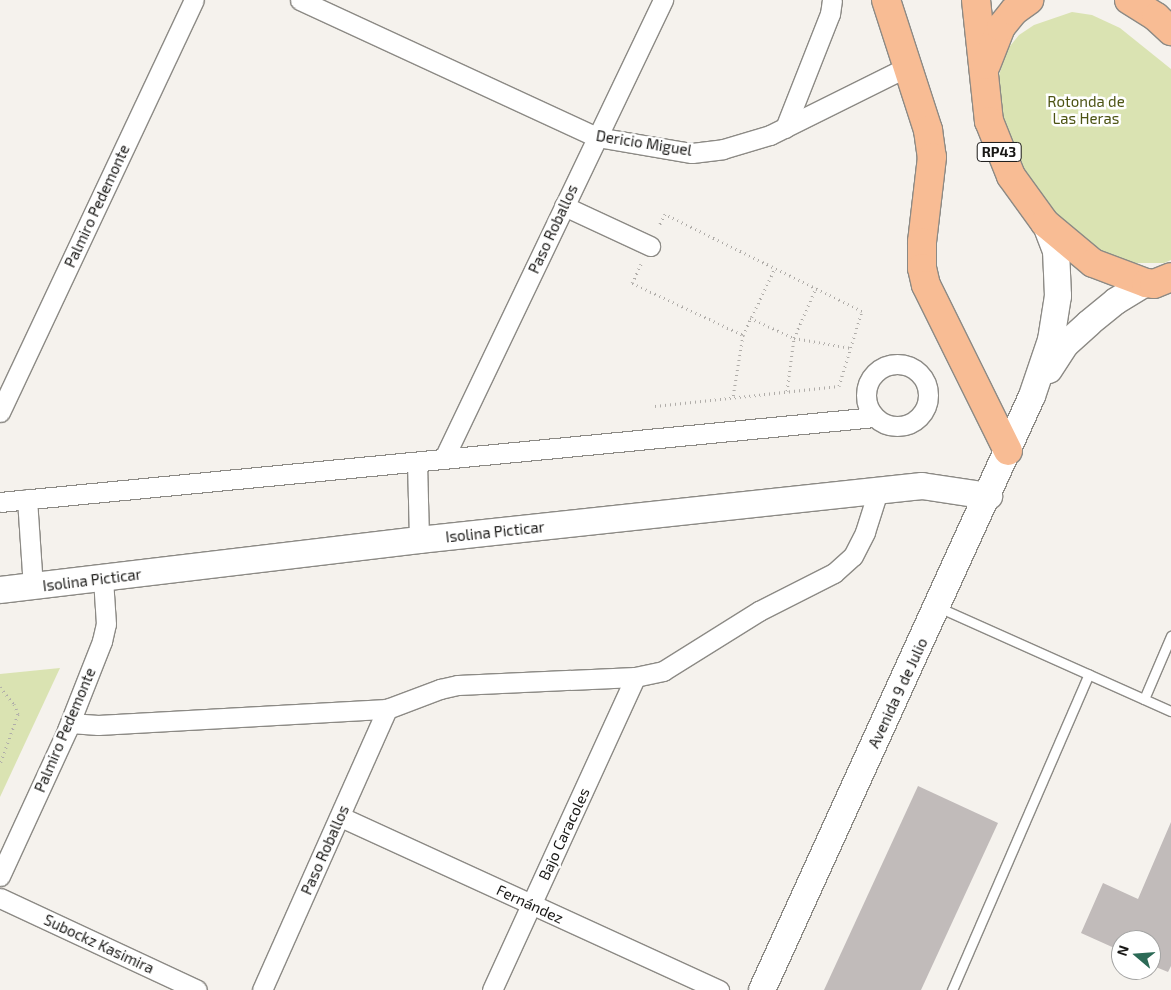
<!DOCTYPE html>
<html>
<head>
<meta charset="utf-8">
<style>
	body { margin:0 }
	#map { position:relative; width:1171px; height:990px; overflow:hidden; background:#f5f2ed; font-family:"Exo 2",sans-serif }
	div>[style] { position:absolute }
	.green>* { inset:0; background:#dae3b2 }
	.building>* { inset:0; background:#c1bbba }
	.path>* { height:3px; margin-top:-1.5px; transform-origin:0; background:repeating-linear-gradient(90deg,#b0ada9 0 1px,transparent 0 5px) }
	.roads { filter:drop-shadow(1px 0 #8c8a85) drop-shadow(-1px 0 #8c8a85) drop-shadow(0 1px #8c8a85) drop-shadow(0 -1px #8c8a85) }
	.lane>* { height:9px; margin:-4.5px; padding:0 4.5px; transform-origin:4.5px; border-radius:4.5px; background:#fff }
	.street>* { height:19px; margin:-9.5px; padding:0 9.5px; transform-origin:9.5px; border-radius:9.5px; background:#fff }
	.street>.ring { margin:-9.5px; padding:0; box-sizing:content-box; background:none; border:19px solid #fff; border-radius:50% }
	.secondary>* { height:26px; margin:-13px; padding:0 13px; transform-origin:13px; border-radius:13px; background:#fff }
	.primary>* { height:28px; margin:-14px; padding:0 14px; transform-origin:14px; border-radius:14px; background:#f8bc94 }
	span { translate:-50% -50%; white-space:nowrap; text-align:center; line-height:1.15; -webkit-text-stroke:5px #fff; paint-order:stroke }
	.shield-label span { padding:1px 4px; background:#fff; border:1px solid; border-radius:4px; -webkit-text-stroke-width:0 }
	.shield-label { font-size:14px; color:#191816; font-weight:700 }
	.park-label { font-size:15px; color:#4c5313 }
	.street-label { font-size:15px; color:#191816 }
	.north { position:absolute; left:1111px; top:930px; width:50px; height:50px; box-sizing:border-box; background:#fff; border:1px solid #a3a3a2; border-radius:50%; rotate:288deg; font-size:14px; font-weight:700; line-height:20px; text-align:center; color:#191816 }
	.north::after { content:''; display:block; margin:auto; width:18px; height:22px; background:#2c6a56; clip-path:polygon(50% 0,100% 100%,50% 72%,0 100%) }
</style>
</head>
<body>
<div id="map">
	<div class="green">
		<i style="clip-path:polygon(1072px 12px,1092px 15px,1120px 28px,1171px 69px,1171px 260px,1164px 263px,1123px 263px,1071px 232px,1035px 192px,1006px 141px,996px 86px,1006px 51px,1019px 35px,1034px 25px)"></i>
		<i style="clip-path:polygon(60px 668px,0 797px,0 674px)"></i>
	</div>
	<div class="building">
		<i style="clip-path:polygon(918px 786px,998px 823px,921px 990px,824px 990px)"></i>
		<i style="clip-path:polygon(1171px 822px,1171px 966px,1168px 972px,1151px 965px,1151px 940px,1121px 940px,1121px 951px,1081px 933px,1103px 883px,1138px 899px)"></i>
	</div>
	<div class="path">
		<i style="left:641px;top:264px;width:21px;rotate:115deg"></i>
		<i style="left:632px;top:283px;width:123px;rotate:25.1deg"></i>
		<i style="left:743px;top:335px;width:63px;rotate:99.2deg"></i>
		<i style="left:750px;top:318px;width:48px;rotate:24.4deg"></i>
		<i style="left:794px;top:338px;width:58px;rotate:10deg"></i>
		<i style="left:743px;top:335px;width:74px;rotate:-64.5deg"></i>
		<i style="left:787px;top:391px;width:53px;rotate:-82.5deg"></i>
		<i style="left:794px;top:338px;width:55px;rotate:-66.3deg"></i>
		<i style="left:655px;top:406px;width:185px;rotate:-6.2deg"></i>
		<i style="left:839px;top:386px;width:78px;rotate:-73deg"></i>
		<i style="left:862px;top:311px;width:220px;rotate:-153.8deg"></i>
		<i style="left:665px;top:214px;width:13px;rotate:117deg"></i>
		<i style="left:0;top:687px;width:22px;rotate:51deg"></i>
		<i style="left:14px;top:704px;width:11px;rotate:68deg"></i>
		<i style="left:18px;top:714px;width:53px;rotate:109.8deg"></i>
	</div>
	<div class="roads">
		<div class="lane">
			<i style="left:938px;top:607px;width:255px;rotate:24.1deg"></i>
			<i style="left:1144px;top:699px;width:69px;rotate:-66.8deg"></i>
			<i style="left:952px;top:990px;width:344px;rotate:-66.6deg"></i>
		</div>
		<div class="street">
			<i style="left:300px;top:0;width:327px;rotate:24.8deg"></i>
			<i style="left:597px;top:137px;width:96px;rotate:9.6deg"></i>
			<i style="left:692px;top:153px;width:31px;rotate:-7deg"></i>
			<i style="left:723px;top:149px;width:49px;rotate:-16.6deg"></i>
			<i style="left:770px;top:135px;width:155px;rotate:-26.4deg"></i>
			<i style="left:785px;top:128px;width:123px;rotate:-68.5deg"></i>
			<i style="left:830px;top:14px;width:14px;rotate:-82deg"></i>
			<i style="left:564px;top:206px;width:95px;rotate:24.9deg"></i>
			<i class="ring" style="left:866px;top:364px;width:43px;height:43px"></i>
			<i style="left:0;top:412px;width:455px;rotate:-64.8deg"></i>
			<i style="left:444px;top:458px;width:508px;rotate:-64.44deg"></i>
			<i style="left:417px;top:462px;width:78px;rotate:88.5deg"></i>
			<i style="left:27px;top:499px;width:88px;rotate:86.1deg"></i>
			<i style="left:0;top:502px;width:878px;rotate:-5.55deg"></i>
			<i style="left:70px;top:723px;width:28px;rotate:4deg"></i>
			<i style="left:98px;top:725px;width:289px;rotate:-3.2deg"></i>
			<i style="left:387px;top:709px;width:57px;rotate:-20.7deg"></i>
			<i style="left:440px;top:689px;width:18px;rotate:-13deg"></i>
			<i style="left:458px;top:685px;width:177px;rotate:-2.6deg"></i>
			<i style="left:635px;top:677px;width:29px;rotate:-12deg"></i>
			<i style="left:663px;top:671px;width:113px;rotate:-32deg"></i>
			<i style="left:759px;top:611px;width:84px;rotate:-26.9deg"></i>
			<i style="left:834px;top:573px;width:25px;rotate:-42deg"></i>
			<i style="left:853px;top:556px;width:27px;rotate:-63deg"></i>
			<i style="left:865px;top:532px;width:43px;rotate:-72.4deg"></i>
			<i style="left:341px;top:817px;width:416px;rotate:24.6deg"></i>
			<i style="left:0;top:876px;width:161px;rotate:-65.3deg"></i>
			<i style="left:67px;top:730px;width:96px;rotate:-68.5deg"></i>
			<i style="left:102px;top:641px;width:17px;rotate:-77deg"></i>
			<i style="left:106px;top:624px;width:45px;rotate:-93.8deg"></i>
			<i style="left:0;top:898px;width:217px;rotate:25deg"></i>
			<i style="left:262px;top:990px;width:308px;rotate:-66deg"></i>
			<i style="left:492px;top:990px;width:344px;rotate:-65.4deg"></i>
		</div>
		<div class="secondary">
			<i style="left:1049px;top:370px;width:31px;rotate:-57deg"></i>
			<i style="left:1066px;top:344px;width:31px;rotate:-42deg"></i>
			<i style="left:1089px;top:323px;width:35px;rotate:-39deg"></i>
			<i style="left:1116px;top:301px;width:35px;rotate:-31deg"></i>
			<i style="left:0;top:590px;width:422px;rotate:-6.8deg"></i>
			<i style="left:419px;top:540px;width:506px;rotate:-6.13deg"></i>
			<i style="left:922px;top:486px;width:68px;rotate:8.5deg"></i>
			<i style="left:762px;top:990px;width:652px;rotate:-65.56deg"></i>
			<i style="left:1032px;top:396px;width:59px;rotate:-71.3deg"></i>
			<i style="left:1051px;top:340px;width:45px;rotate:-81deg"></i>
			<i style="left:1058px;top:296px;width:45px;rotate:-92.5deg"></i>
			<i style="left:1056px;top:251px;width:30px;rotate:-111deg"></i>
		</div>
		<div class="primary">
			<i style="left:886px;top:0;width:137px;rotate:72.1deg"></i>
			<i style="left:928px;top:130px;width:27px;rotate:82deg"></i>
			<i style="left:932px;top:157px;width:86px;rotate:96.7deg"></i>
			<i style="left:922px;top:242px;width:26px;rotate:90deg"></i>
			<i style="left:922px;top:268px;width:17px;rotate:77deg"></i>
			<i style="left:926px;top:285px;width:185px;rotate:63.7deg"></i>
			<i style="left:976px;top:0;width:122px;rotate:83.9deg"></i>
			<i style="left:989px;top:121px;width:59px;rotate:68.2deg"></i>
			<i style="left:1011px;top:176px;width:58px;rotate:54.1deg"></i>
			<i style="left:1045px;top:223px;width:62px;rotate:39.8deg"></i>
			<i style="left:1093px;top:263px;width:57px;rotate:20.7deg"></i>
			<i style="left:1146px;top:283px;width:8px;rotate:7deg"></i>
			<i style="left:1154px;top:284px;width:18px;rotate:-22deg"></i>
			<i style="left:1129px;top:0;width:32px;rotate:32deg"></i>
			<i style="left:1156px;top:17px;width:21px;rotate:43deg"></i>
			<i style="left:986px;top:65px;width:41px;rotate:-68.5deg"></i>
			<i style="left:1001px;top:27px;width:21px;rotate:-51deg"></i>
			<i style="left:1014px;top:11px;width:19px;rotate:-36deg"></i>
		</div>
	</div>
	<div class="shield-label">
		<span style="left:999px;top:152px">RP43</span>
	</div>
	<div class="park-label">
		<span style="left:1086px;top:110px">Rotonda de<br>Las Heras</span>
	</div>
	<div class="street-label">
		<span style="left:644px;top:143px;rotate:9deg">Dericio Miguel</span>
		<span style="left:97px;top:206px;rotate:-65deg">Palmiro Pedemonte</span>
		<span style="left:553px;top:229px;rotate:-65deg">Paso Roballos</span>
		<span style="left:495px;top:532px;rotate:-6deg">Isolina Picticar</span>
		<span style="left:92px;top:580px;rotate:-7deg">Isolina Picticar</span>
		<span style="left:898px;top:693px;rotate:-65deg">Avenida 9 de Julio</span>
		<span style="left:65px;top:730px;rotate:-67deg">Palmiro Pedemonte</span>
		<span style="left:564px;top:834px;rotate:-65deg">Bajo Caracoles</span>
		<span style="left:325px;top:850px;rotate:-66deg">Paso Roballos</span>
		<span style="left:530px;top:904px;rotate:25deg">Fernández</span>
		<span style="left:99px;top:944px;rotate:25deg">Subockz Kasimira</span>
	</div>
	<div class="north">N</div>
</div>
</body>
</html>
